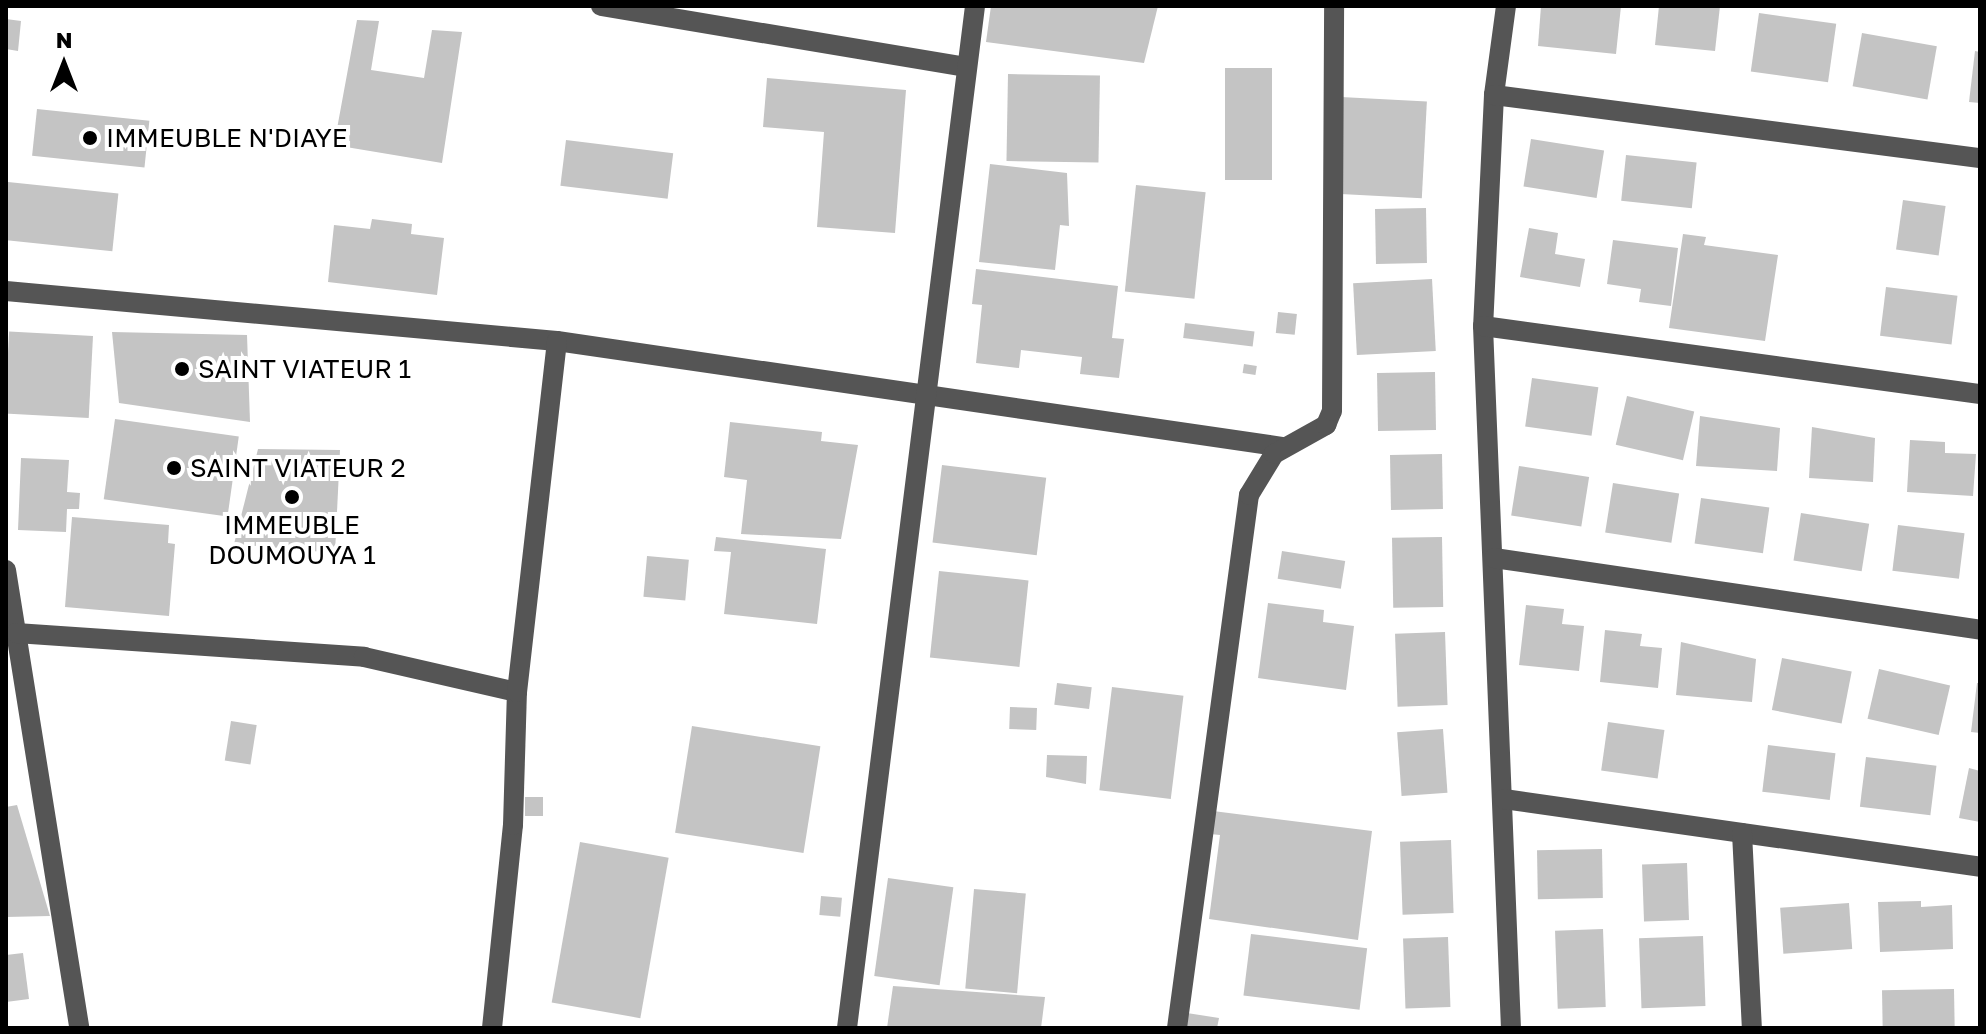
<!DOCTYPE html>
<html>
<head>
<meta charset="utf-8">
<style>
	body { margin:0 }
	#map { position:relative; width:1986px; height:1034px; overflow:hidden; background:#fff; font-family:"Golos Text",sans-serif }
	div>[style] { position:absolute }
	.building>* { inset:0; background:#c4c4c4; transform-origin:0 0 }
	.minor>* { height:20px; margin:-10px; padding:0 10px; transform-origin:10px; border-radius:10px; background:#555 }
	.dots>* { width:22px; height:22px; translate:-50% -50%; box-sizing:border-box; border:4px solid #fff; border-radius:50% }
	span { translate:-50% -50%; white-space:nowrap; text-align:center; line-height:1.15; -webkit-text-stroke:8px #fff; paint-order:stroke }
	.poi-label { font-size:26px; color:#000 }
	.left { translate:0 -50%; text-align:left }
	.frame { position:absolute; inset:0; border:8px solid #000; pointer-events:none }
	.north { position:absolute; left:24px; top:24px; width:80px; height:80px; -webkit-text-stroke:6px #fff; paint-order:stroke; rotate:0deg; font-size:22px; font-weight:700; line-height:32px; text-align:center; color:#000 }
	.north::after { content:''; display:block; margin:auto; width:28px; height:36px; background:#000; clip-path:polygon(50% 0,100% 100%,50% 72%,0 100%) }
</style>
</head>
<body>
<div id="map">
	<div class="building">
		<i style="clip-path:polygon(991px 6px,1158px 6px,1144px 63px,986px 42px)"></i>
		<i style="clip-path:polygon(1541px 6px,1621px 6px,1616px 54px,1538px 46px)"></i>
		<i style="clip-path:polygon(1659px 6px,1720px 6px,1715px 51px,1655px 45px)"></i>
		<i style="left:1759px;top:13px;width:78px;height:59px;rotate:8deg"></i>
		<i style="clip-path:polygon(6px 19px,21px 21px,18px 51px,6px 49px)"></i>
		<i style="clip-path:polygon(357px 20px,379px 21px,371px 70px,424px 78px,432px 30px,462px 32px,442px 163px,334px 145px)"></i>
		<i style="left:1862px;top:33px;width:76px;height:54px;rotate:10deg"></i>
		<i style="clip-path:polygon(1975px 51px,1980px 52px,1980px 103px,1969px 102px)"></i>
		<i style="left:1225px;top:68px;width:47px;height:112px"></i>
		<i style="left:1008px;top:74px;width:92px;height:87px;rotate:1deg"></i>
		<i style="clip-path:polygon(767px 78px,906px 90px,895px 233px,817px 227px,824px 132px,763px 127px)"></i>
		<i style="left:1341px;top:97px;width:86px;height:97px;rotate:3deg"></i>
		<i style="left:37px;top:109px;width:113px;height:47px;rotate:6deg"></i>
		<i style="left:1531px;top:139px;width:74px;height:48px;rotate:9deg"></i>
		<i style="left:566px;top:140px;width:108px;height:46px;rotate:7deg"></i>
		<i style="left:1626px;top:155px;width:71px;height:46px;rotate:6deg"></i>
		<i style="clip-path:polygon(990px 164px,1067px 173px,1069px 226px,1060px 225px,1055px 270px,979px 262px)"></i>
		<i style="left:8px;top:182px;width:111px;height:58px;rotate:6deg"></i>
		<i style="left:1136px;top:185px;width:70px;height:107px;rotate:6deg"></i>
		<i style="left:1903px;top:200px;width:43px;height:50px;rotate:8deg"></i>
		<i style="left:1426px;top:208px;width:55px;height:51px;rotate:89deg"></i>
		<i style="clip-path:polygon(372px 219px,412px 224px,411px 234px,444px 238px,437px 295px,328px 282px,334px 225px,370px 229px)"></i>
		<i style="clip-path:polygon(1529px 228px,1558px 233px,1555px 254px,1585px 259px,1580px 287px,1520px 277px)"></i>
		<i style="clip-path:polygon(1683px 234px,1706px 237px,1704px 245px,1778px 255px,1765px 341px,1669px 328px)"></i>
		<i style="clip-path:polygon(1613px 240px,1678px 248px,1671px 306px,1639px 302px,1641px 289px,1607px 284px)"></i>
		<i style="clip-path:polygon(976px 269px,1118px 286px,1112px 338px,1124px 339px,1119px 378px,1080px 374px,1082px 357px,1021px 350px,1019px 368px,976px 363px,982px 305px,972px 304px)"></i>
		<i style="left:1432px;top:279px;width:72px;height:79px;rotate:87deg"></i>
		<i style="left:1886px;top:287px;width:72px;height:49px;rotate:7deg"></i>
		<i style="left:1278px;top:312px;width:19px;height:21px;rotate:6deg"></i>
		<i style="left:1185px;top:323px;width:70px;height:15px;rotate:7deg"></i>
		<i style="clip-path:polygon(112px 332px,247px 335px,250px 422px,119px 403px)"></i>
		<i style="left:93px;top:336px;width:82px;height:84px;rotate:93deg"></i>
		<i style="left:1244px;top:364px;width:13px;height:9px;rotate:9deg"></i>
		<i style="left:1435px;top:372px;width:58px;height:58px;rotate:89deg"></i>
		<i style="left:1532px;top:378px;width:67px;height:49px;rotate:8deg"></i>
		<i style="left:1627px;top:396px;width:69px;height:50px;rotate:13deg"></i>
		<i style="clip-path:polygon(1700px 416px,1780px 428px,1777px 471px,1696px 466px)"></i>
		<i style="left:115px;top:419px;width:125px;height:81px;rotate:8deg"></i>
		<i style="clip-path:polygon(730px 422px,822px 432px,821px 441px,858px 445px,841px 539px,741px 534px,747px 480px,724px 477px)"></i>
		<i style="clip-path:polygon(1812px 427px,1875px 438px,1873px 482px,1809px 478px)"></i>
		<i style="clip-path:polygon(1910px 440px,1945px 442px,1945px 453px,1976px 454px,1973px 496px,1907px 492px)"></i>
		<i style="clip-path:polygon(258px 449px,340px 450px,335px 553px,234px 544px)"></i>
		<i style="left:1442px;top:454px;width:55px;height:52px;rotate:89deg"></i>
		<i style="clip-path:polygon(21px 458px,69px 460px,67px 492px,80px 493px,79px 509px,67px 509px,66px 532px,18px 530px)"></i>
		<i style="left:942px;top:465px;width:105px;height:78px;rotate:7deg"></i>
		<i style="left:1519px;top:466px;width:71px;height:50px;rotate:9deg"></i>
		<i style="left:1613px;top:483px;width:67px;height:50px;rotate:9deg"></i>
		<i style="left:1701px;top:498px;width:69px;height:46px;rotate:8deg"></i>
		<i style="left:1801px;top:513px;width:69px;height:48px;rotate:9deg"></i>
		<i style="clip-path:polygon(72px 517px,169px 525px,168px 543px,175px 544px,169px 616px,65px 607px)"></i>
		<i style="left:1898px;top:525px;width:67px;height:46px;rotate:7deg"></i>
		<i style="clip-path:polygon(716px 537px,826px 549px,817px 624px,724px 614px,731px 552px,714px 551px)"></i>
		<i style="left:1442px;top:537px;width:70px;height:50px;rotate:89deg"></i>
		<i style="left:1282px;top:551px;width:64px;height:28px;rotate:9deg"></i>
		<i style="left:647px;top:556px;width:42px;height:41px;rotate:5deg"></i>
		<i style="left:939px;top:571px;width:90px;height:87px;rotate:6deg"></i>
		<i style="clip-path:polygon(1268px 603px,1324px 610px,1323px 622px,1354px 626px,1346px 690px,1258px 678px)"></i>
		<i style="clip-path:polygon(1526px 605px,1564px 609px,1562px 624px,1584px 626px,1579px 671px,1519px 665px)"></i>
		<i style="clip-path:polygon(1605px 630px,1642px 634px,1640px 646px,1662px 648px,1658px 688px,1600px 682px)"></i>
		<i style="left:1445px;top:632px;width:73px;height:50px;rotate:88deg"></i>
		<i style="clip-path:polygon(1681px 642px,1756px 659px,1752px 702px,1676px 695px)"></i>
		<i style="left:1782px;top:658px;width:71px;height:53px;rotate:11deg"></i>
		<i style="left:1879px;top:669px;width:73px;height:51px;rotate:13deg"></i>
		<i style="left:1057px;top:683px;width:35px;height:22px;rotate:7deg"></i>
		<i style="clip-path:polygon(1977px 683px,1980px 683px,1980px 733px,1971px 732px)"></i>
		<i style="left:1112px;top:687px;width:72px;height:104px;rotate:7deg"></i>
		<i style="left:1010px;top:707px;width:27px;height:22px;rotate:2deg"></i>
		<i style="left:231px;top:721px;width:26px;height:40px;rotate:9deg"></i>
		<i style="left:1608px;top:722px;width:57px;height:49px;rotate:8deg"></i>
		<i style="left:692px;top:726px;width:130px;height:108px;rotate:9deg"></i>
		<i style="left:1443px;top:729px;width:64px;height:46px;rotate:86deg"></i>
		<i style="left:1768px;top:745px;width:68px;height:47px;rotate:7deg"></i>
		<i style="clip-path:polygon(1047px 755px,1087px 756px,1086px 784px,1046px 777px)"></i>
		<i style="left:1866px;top:757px;width:71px;height:50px;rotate:7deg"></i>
		<i style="clip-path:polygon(1969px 768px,1980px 771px,1980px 822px,1959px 818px)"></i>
		<i style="left:525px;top:797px;width:18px;height:19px"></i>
		<i style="clip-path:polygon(17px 805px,50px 916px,6px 917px,6px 807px)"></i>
		<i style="clip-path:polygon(1213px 811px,1372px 831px,1358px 940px,1209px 919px,1220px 835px,1210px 834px)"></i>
		<i style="left:1451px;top:840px;width:73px;height:51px;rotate:88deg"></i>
		<i style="left:580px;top:842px;width:90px;height:163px;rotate:10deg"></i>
		<i style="left:1602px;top:849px;width:49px;height:65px;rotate:89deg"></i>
		<i style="left:1687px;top:863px;width:57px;height:45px;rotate:88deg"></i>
		<i style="left:888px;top:878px;width:66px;height:99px;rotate:8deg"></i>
		<i style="left:974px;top:889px;width:52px;height:100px;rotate:5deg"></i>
		<i style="left:821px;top:896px;width:21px;height:19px;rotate:5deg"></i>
		<i style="clip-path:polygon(1921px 901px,1921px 907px,1952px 905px,1953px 949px,1880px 952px,1878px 902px)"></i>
		<i style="left:1849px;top:903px;width:46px;height:69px;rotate:86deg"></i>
		<i style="left:1603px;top:929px;width:78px;height:48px;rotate:88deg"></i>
		<i style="left:1251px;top:934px;width:117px;height:62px;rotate:7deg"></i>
		<i style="left:1703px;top:936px;width:70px;height:64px;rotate:88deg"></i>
		<i style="left:1448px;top:937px;width:70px;height:45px;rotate:88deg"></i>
		<i style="clip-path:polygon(23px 953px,29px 999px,6px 1002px,6px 955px)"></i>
		<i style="clip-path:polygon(893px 986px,1045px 997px,1041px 1028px,887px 1028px)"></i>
		<i style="left:1954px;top:989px;width:39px;height:72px;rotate:89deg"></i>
		<i style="clip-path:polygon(1187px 1013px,1219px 1018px,1217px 1028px,1185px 1028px)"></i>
	</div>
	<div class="minor">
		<i style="left:601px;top:6px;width:371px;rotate:9.5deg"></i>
		<i style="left:1506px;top:6px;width:90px;rotate:97.7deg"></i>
		<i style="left:1494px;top:95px;width:231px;rotate:92.7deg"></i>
		<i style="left:1483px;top:326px;width:703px;rotate:87.72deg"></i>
		<i style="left:1494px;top:95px;width:490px;rotate:7.4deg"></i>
		<i style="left:6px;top:291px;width:553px;rotate:5.19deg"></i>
		<i style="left:557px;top:341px;width:734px;rotate:8.31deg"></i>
		<i style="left:1483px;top:326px;width:502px;rotate:7.79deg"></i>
		<i style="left:1494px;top:558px;width:491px;rotate:8.4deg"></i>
		<i style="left:6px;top:570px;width:464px;rotate:80.9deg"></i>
		<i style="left:16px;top:633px;width:349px;rotate:3.9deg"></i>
		<i style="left:364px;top:657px;width:157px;rotate:12.9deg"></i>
		<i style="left:1504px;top:799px;width:481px;rotate:8.1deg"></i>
		<i style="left:1742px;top:833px;width:195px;rotate:87.1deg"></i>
		<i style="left:492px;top:1028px;width:204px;rotate:-84.1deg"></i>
		<i style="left:513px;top:825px;width:133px;rotate:-88.3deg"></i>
		<i style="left:517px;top:692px;width:353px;rotate:-83.5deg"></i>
		<i style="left:847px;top:1028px;width:1030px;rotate:-82.86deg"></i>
		<i style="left:1177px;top:1028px;width:538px;rotate:-82.31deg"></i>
		<i style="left:1249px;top:495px;width:48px;rotate:-58.6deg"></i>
		<i style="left:1274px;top:454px;width:60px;rotate:-29.1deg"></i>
		<i style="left:1326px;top:425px;width:15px;rotate:-67deg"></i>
		<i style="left:1332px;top:411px;width:405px;rotate:-89.7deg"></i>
	</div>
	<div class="dots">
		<i style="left:90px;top:138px;background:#000"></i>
		<i style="left:182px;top:369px;background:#000"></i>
		<i style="left:174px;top:468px;background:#000"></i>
		<i style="left:292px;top:497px;background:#000"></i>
	</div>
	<div class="poi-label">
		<span class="left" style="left:106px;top:138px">IMMEUBLE N'DIAYE</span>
		<span class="left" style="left:198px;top:369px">SAINT VIATEUR 1</span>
		<span class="left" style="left:190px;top:468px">SAINT VIATEUR 2</span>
		<span style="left:292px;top:540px">IMMEUBLE<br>DOUMOUYA 1</span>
	</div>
	<div class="frame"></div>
	<div class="north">N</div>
</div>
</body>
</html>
